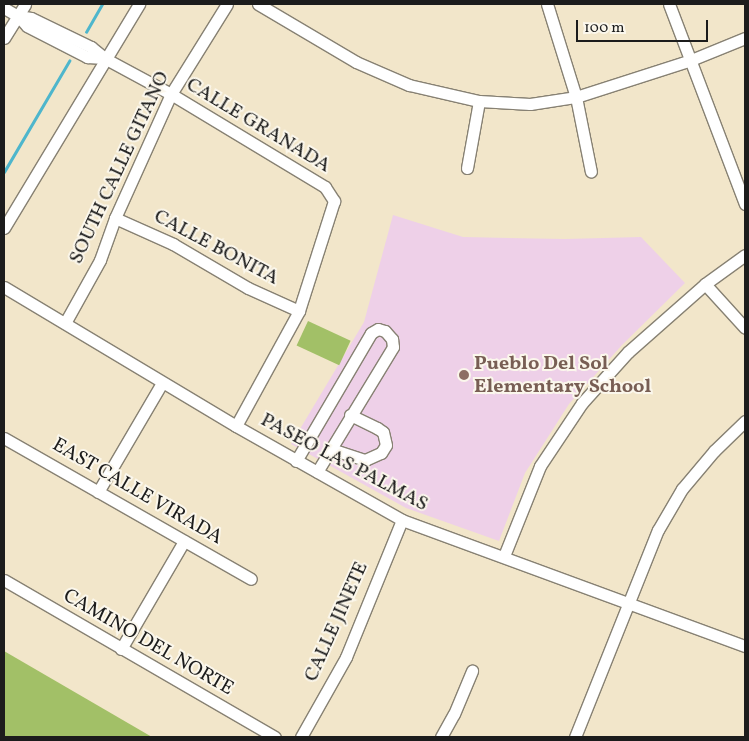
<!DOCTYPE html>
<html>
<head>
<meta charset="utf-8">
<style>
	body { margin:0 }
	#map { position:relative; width:749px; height:741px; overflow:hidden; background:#f2e6ca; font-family:Vollkorn,serif }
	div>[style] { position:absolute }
	.built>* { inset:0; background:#eed0e8 }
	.green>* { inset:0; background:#a2c067; transform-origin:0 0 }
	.stream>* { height:2.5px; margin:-1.25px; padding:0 1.25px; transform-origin:1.25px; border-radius:1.25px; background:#4eb6cc }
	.roads { filter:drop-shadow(1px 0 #878173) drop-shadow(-1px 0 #878173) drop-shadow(0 1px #878173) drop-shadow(0 -1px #878173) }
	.minor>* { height:11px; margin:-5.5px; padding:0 5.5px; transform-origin:5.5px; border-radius:5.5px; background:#fff }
	.dots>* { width:14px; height:14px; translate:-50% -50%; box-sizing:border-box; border:2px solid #fbf7ec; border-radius:50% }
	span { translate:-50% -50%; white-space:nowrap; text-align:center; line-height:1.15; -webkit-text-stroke:4px #fbf7ec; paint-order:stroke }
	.street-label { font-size:20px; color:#1c1c1c }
	.education-label { font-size:20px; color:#785e54; font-weight:700 }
	.left { translate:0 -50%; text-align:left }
	.frame { position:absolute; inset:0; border:5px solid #1c1c1c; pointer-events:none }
	.scale { position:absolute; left:576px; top:20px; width:132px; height:22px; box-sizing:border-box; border:2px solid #1c1c1c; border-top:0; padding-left:6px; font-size:15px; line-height:18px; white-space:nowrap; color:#1c1c1c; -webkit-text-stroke:4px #fbf7ec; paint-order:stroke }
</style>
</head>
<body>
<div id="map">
	<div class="built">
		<i style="clip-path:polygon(393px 215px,463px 237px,565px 239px,641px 237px,685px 283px,622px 345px,569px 404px,525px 473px,499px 541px,406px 508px,291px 444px,364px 322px)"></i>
	</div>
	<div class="green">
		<i style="left:308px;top:321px;width:47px;height:27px;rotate:25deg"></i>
		<i style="clip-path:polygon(4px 651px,152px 737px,4px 737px)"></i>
	</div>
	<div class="stream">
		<i style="left:86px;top:32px;width:32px;rotate:-60deg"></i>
		<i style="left:4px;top:172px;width:129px;rotate:-59.6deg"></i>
	</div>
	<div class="roads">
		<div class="minor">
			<i style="left:258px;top:4px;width:114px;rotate:30.6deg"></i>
			<i style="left:356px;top:62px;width:58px;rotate:23.5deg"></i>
			<i style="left:409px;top:85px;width:72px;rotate:12.9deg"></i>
			<i style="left:479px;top:101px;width:51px;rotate:3.4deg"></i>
			<i style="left:530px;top:104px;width:47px;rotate:-8.7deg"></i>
			<i style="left:576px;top:97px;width:121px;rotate:-17.8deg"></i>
			<i style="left:691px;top:60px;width:58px;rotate:-22.2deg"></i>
			<i style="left:547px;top:4px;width:97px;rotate:72.7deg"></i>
			<i style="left:576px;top:97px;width:76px;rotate:78.7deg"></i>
			<i style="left:669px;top:4px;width:214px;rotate:69.2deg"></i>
			<i style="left:4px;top:8px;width:16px;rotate:30deg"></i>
			<i style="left:18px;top:16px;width:13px;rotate:48deg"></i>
			<i style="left:27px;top:26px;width:68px;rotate:27.3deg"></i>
			<i style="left:87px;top:57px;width:17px;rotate:3deg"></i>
			<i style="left:18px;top:16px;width:13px;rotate:9deg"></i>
			<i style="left:31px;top:18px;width:67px;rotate:25.8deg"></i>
			<i style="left:91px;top:47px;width:19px;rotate:39deg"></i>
			<i style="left:106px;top:59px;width:74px;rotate:28.3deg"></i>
			<i style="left:171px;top:94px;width:180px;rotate:31.1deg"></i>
			<i style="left:325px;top:187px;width:17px;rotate:57deg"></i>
			<i style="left:334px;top:201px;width:115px;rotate:107.7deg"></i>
			<i style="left:299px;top:311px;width:131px;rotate:118.7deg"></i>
			<i style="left:4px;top:38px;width:40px;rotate:-58deg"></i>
			<i style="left:467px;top:168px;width:68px;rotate:-79.8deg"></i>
			<i style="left:115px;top:218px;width:64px;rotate:24.1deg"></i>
			<i style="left:173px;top:244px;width:87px;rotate:30.4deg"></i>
			<i style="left:248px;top:288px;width:56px;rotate:24.3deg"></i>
			<i style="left:4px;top:228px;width:262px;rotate:-58.9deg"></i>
			<i style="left:705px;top:284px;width:59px;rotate:47.7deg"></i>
			<i style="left:4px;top:287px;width:270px;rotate:30.9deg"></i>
			<i style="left:236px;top:426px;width:191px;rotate:29.5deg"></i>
			<i style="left:402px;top:520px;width:365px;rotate:20.2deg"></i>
			<i style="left:65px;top:323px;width:72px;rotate:-60.9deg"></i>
			<i style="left:100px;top:260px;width:45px;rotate:-70.3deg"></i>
			<i style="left:115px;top:218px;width:136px;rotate:-65.7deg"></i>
			<i style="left:171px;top:94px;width:106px;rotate:-58.1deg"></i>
			<i style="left:4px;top:438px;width:284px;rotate:29.7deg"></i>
			<i style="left:331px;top:449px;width:36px;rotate:18deg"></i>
			<i style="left:365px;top:460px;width:17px;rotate:-24deg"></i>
			<i style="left:381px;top:453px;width:9px;rotate:-58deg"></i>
			<i style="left:386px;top:445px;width:13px;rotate:-103deg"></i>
			<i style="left:383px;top:432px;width:7px;rotate:-146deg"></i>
			<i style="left:377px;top:428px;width:30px;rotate:-154deg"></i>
			<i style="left:296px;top:461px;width:148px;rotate:-59.6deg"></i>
			<i style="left:371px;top:333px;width:8px;rotate:-30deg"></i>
			<i style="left:378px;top:329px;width:7px;rotate:16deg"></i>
			<i style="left:385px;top:331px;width:11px;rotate:49deg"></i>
			<i style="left:392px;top:339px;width:8px;rotate:83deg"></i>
			<i style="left:393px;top:347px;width:146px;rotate:121.3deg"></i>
			<i style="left:98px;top:492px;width:126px;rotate:-59.6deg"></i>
			<i style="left:504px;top:556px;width:97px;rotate:-68.2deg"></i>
			<i style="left:540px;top:466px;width:76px;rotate:-56.3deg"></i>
			<i style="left:582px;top:403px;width:69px;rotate:-48deg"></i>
			<i style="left:628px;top:352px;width:103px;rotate:-41.4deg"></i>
			<i style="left:705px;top:284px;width:49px;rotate:-35.9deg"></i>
			<i style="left:4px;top:580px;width:313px;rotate:30.1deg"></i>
			<i style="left:121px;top:649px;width:125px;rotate:-59.7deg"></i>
			<i style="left:301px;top:737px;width:92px;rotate:-60.6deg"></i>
			<i style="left:346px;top:657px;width:148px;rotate:-67.8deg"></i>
			<i style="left:441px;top:737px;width:26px;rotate:-61deg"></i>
			<i style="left:454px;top:714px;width:47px;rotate:-67.3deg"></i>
			<i style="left:575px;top:737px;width:223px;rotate:-68.2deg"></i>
			<i style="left:658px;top:530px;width:48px;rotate:-59.7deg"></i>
			<i style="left:682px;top:489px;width:50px;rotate:-49.9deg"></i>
			<i style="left:714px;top:451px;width:43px;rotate:-44.1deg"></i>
		</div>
	</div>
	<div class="dots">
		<i style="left:464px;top:375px;background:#8d6e63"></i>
	</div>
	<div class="street-label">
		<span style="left:258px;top:126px;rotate:31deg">CALLE GRANADA</span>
		<span style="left:120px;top:168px;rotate:-65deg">SOUTH CALLE GITANO</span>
		<span style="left:216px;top:248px;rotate:28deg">CALLE BONITA</span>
		<span style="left:344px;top:463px;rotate:28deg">PASEO LAS PALMAS</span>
		<span style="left:137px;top:492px;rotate:30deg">EAST CALLE VIRADA</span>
		<span style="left:337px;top:622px;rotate:-66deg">CALLE JINETE</span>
		<span style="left:148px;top:643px;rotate:30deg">CAMINO DEL NORTE</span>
	</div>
	<div class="education-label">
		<span class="left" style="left:474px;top:376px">Pueblo Del Sol<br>Elementary School</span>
	</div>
	<div class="frame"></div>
	<div class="scale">100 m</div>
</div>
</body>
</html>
